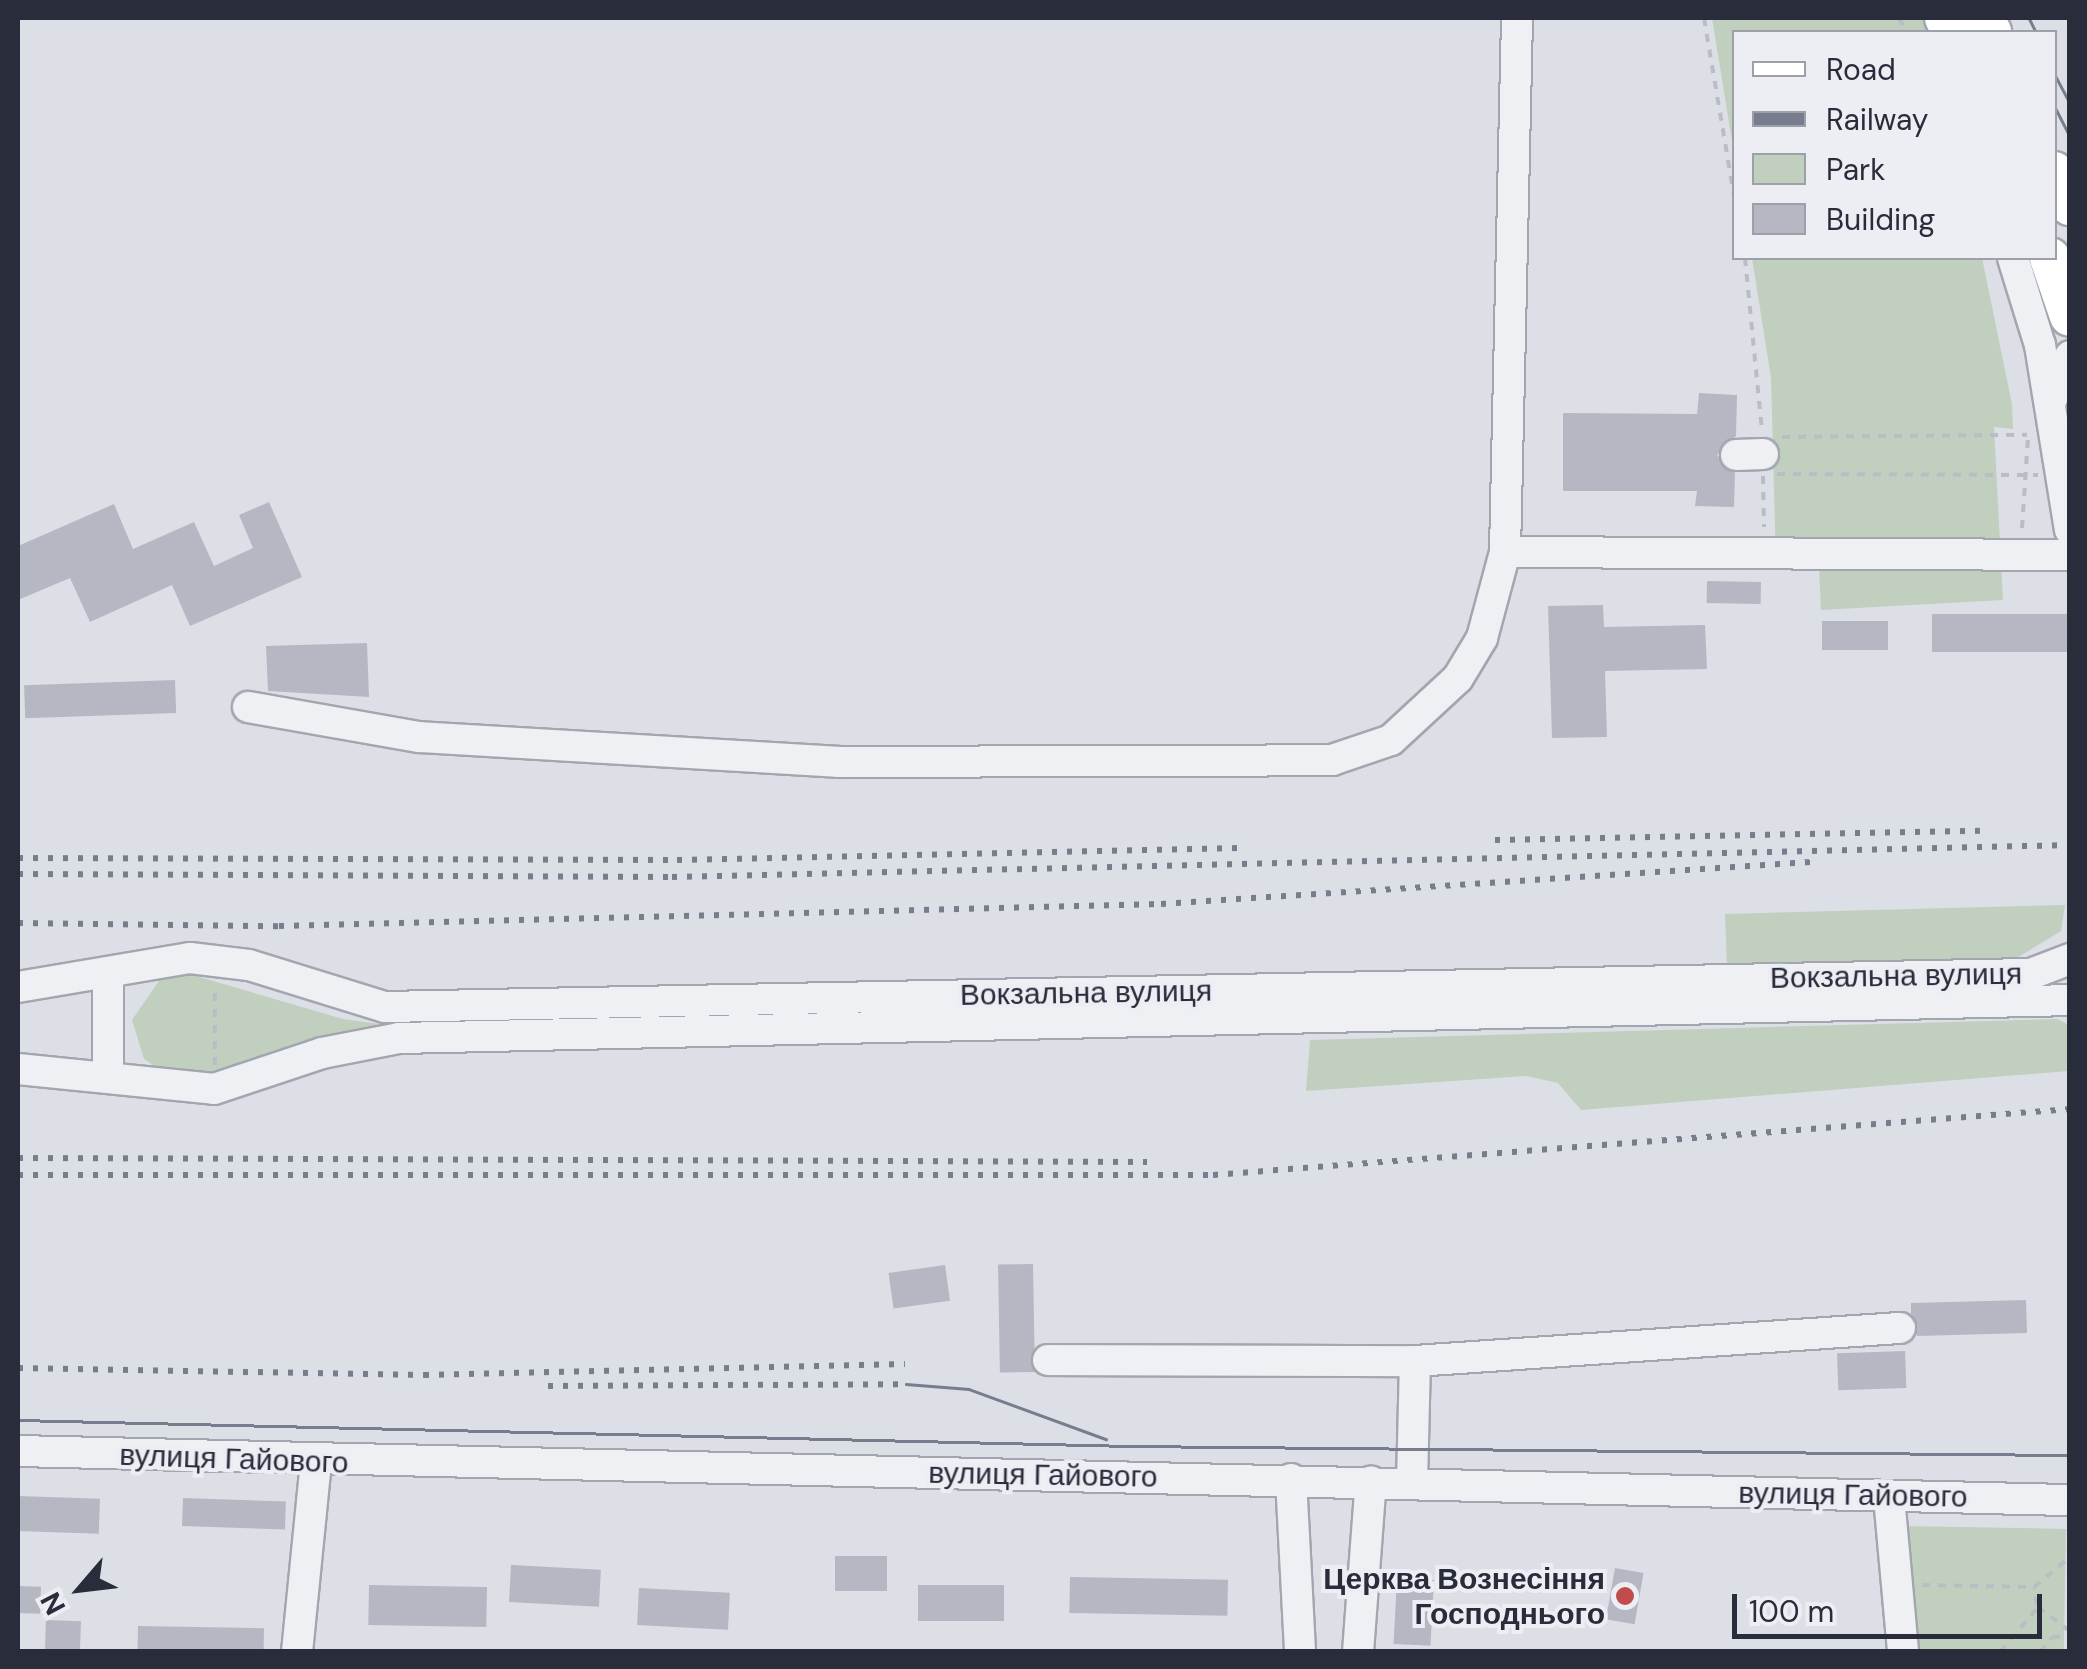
<!DOCTYPE html>
<html>
<head>
<meta charset="utf-8">
<style>
	body { margin:0 }
	#map { position:relative; width:2087px; height:1669px; overflow:hidden; background:#dddfe6; font-family:"DM Sans",sans-serif }
	div>[style] { position:absolute }
	.green>* { inset:0; background:#c1cfbf; transform-origin:0 0 }
	.building>* { inset:0; background:#b5b8c2; transform-origin:0 0 }
	.path>* { height:4px; margin-top:-2px; transform-origin:0; background:repeating-linear-gradient(90deg,#bbbdc4 0 8px,transparent 0 16px) }
	.roads { filter:drop-shadow(2px 0 #a3a6af) drop-shadow(-2px 0 #a3a6af) drop-shadow(0 2px #a3a6af) drop-shadow(0 -2px #a3a6af) }
	.minor>* { height:30px; margin:-15px; padding:0 15px; transform-origin:15px; border-radius:15px; background:#eff0f4 }
	.major>* { height:40px; margin:-20px; padding:0 20px; transform-origin:20px; border-radius:20px; background:#fff }
	.tram>* { height:2.5px; margin:-1.25px; padding:0 1.25px; transform-origin:1.25px; border-radius:1.25px; background:#787d8e }
	.rail>* { height:6px; margin-top:-3px; transform-origin:0; background:repeating-linear-gradient(90deg,#787d8e 0 5px,transparent 0 15px) }
	.dots>* { width:28px; height:28px; translate:-50% -50%; box-sizing:border-box; border:5px solid #eceef3; border-radius:50% }
	span { translate:-50% -50%; white-space:nowrap; text-align:center; line-height:1.15; -webkit-text-stroke:8px #eceef3; paint-order:stroke }
	.street-label { font-size:30px; color:#282c3b }
	.poi-label { font-size:30px; color:#282c3b; font-weight:700 }
	.right { translate:-100% -50%; text-align:right }
	.frame { position:absolute; inset:0; border:20px solid #282c3b; pointer-events:none }
	.legend { position:absolute; left:1732px; top:30px; width:325px; height:230px; box-sizing:border-box; background:#eceef3; border:2px solid #9ea0a9; margin:0; padding:12px 18px; list-style:none; font-size:30px; color:#282c3b }
	.legend li { display:flex; align-items:center; gap:20px; height:50px }
	.legend b { width:50px; border:2px solid #9ea0a9 }
	.north { position:absolute; left:30px; top:1539px; width:100px; height:100px; -webkit-text-stroke:8px #eceef3; paint-order:stroke; rotate:242deg; font-size:28px; font-weight:700; line-height:40px; text-align:center; color:#282c3b }
	.north::after { content:''; display:block; margin:auto; width:35px; height:45px; background:#282c3b; clip-path:polygon(50% 0,100% 100%,50% 72%,0 100%) }
	.scale { position:absolute; left:1732px; top:1594px; width:310px; height:45px; box-sizing:border-box; border:5px solid #282c3b; border-top:0; padding-left:12px; font-size:30px; line-height:35px; white-space:nowrap; color:#282c3b; -webkit-text-stroke:8px #eceef3; paint-order:stroke }
</style>
</head>
<body>
<div id="map">
	<div class="green">
		<i style="clip-path:polygon(1712px 18px,1924px 18px,1931px 32px,1734px 32px,1734px 153px)"></i>
		<i style="clip-path:polygon(1752px 258px,1982px 258px,2012px 404px,2013px 429px,1994px 427px,2003px 600px,1821px 610px,1819px 567px,1776px 565px,1771px 378px)"></i>
		<i style="clip-path:polygon(2065px 905px,2061px 931px,2004px 966px,1727px 967px,1725px 914px)"></i>
		<i style="clip-path:polygon(186px 973px,343px 1019px,379px 1024px,229px 1076px,170px 1076px,144px 1059px,132px 1020px,161px 978px)"></i>
		<i style="clip-path:polygon(2057px 1019px,2069px 1025px,2069px 1071px,1581px 1110px,1558px 1083px,1526px 1076px,1306px 1091px,1310px 1040px)"></i>
		<i style="left:1901px;top:1526px;width:165px;height:125px;rotate:1deg"></i>
	</div>
	<div class="building">
		<i style="clip-path:polygon(1699px 393px,1737px 395px,1736px 436px,1717px 455px,1735px 473px,1734px 507px,1695px 506px,1697px 491px,1563px 491px,1563px 413px,1697px 414px)"></i>
		<i style="clip-path:polygon(269px 502px,302px 577px,190px 626px,172px 585px,90px 622px,70px 578px,18px 600px,18px 546px,114px 504px,133px 549px,194px 522px,214px 566px,253px 548px,239px 515px)"></i>
		<i style="left:1707px;top:581px;width:54px;height:22px;rotate:1deg"></i>
		<i style="clip-path:polygon(1603px 605px,1604px 627px,1705px 625px,1707px 669px,1605px 671px,1607px 737px,1552px 738px,1548px 606px)"></i>
		<i style="left:2070px;top:614px;width:38px;height:138px;rotate:90deg"></i>
		<i style="left:1822px;top:621px;width:66px;height:29px"></i>
		<i style="clip-path:polygon(367px 643px,369px 697px,268px 691px,266px 646px)"></i>
		<i style="left:175px;top:680px;width:33px;height:151px;rotate:88deg"></i>
		<i style="left:1033px;top:1264px;width:108px;height:35px;rotate:89deg"></i>
		<i style="left:945px;top:1265px;width:36px;height:57px;rotate:82deg"></i>
		<i style="clip-path:polygon(2026px 1300px,2027px 1333px,1917px 1336px,1911px 1314px,1911px 1303px)"></i>
		<i style="left:1905px;top:1351px;width:37px;height:68px;rotate:88deg"></i>
		<i style="left:18px;top:1496px;width:82px;height:35px;rotate:2deg"></i>
		<i style="left:183px;top:1498px;width:103px;height:28px;rotate:2deg"></i>
		<i style="left:887px;top:1556px;width:35px;height:52px;rotate:90deg"></i>
		<i style="left:511px;top:1565px;width:90px;height:37px;rotate:3deg"></i>
		<i style="left:1615px;top:1568px;width:29px;height:52px;rotate:10deg"></i>
		<i style="left:1070px;top:1577px;width:158px;height:36px;rotate:1deg"></i>
		<i style="left:1397px;top:1578px;width:37px;height:66px;rotate:3deg"></i>
		<i style="left:369px;top:1585px;width:118px;height:40px;rotate:1deg"></i>
		<i style="left:918px;top:1585px;width:86px;height:36px"></i>
		<i style="left:18px;top:1586px;width:23px;height:27px;rotate:2deg"></i>
		<i style="left:639px;top:1588px;width:91px;height:37px;rotate:3deg"></i>
		<i style="left:46px;top:1620px;width:35px;height:32px;rotate:2deg"></i>
		<i style="left:138px;top:1626px;width:126px;height:26px;rotate:1deg"></i>
	</div>
	<div class="path">
		<i style="left:1704px;top:18px;width:181px;rotate:80.4deg"></i>
		<i style="left:1899px;top:18px;width:16px;rotate:63deg"></i>
		<i style="left:1745px;top:258px;width:175px;rotate:84.4deg"></i>
		<i style="left:1782px;top:437px;width:245px;rotate:-0.5deg"></i>
		<i style="left:1777px;top:474px;width:261px;rotate:0.2deg"></i>
		<i style="left:1763px;top:476px;width:51px;rotate:88.9deg"></i>
		<i style="left:2022px;top:528px;width:90px;rotate:-86.2deg"></i>
		<i style="left:215px;top:1065px;width:80px;rotate:-90deg"></i>
		<i style="left:1922px;top:1585px;width:112px;rotate:1deg"></i>
		<i style="left:2037px;top:1605px;width:18px;rotate:-99deg"></i>
		<i style="left:2034px;top:1587px;width:47px;rotate:-39.8deg"></i>
		<i style="left:2000px;top:1652px;width:59px;rotate:-49.8deg"></i>
		<i style="left:2038px;top:1607px;width:40px;rotate:37deg"></i>
		<i style="left:2040px;top:1652px;width:19px;rotate:-51deg"></i>
		<i style="left:2052px;top:1637px;width:18px;rotate:-3deg"></i>
	</div>
	<div class="roads">
		<div class="minor">
			<i style="left:2013px;top:258px;width:91px;rotate:72.8deg"></i>
			<i style="left:2040px;top:345px;width:187px;rotate:80.8deg"></i>
			<i style="left:2050px;top:403px;width:51px;rotate:-66.9deg"></i>
			<i style="left:1736px;top:455px;width:27px;rotate:-2deg"></i>
			<i style="left:1505px;top:552px;width:565px;rotate:0.3deg"></i>
			<i style="left:248px;top:707px;width:174px;rotate:10deg"></i>
			<i style="left:419px;top:737px;width:420px;rotate:3.4deg"></i>
			<i style="left:838px;top:762px;width:494px;rotate:-0.2deg"></i>
			<i style="left:1332px;top:760px;width:62px;rotate:-18.7deg"></i>
			<i style="left:1391px;top:740px;width:91px;rotate:-42.8deg"></i>
			<i style="left:1458px;top:678px;width:47px;rotate:-59deg"></i>
			<i style="left:1482px;top:638px;width:89px;rotate:-75deg"></i>
			<i style="left:1505px;top:552px;width:534px;rotate:-88.71deg"></i>
			<i style="left:108px;top:973px;width:100px;rotate:90deg"></i>
			<i style="left:18px;top:987px;width:174px;rotate:-9.6deg"></i>
			<i style="left:190px;top:958px;width:59px;rotate:6.8deg"></i>
			<i style="left:249px;top:965px;width:142px;rotate:17.2deg"></i>
			<i style="left:385px;top:1007px;width:1646px;rotate:-1.15deg"></i>
			<i style="left:2031px;top:974px;width:42px;rotate:-21deg"></i>
			<i style="left:18px;top:1069px;width:197px;rotate:5.8deg"></i>
			<i style="left:214px;top:1089px;width:114px;rotate:-18.4deg"></i>
			<i style="left:322px;top:1053px;width:78px;rotate:-11deg"></i>
			<i style="left:399px;top:1038px;width:1671px;rotate:-1.3deg"></i>
			<i style="left:1048px;top:1360px;width:367px;rotate:0.2deg"></i>
			<i style="left:1415px;top:1361px;width:486px;rotate:-3.9deg"></i>
			<i style="left:18px;top:1451px;width:2053px;rotate:1.37deg"></i>
			<i style="left:1291px;top:1479px;width:173px;rotate:87deg"></i>
			<i style="left:1412px;top:1483px;width:122px;rotate:-88.6deg"></i>
			<i style="left:1889px;top:1497px;width:156px;rotate:84.8deg"></i>
			<i style="left:297px;top:1652px;width:190px;rotate:-84.3deg"></i>
			<i style="left:1358px;top:1652px;width:171px;rotate:-85.7deg"></i>
		</div>
		<div class="major">
			<i style="left:1945px;top:18px;width:16px;rotate:63deg"></i>
			<i style="left:1984px;top:18px;width:16px;rotate:63deg"></i>
			<i style="left:2054px;top:172px;width:37px;rotate:64deg"></i>
			<i style="left:2050px;top:258px;width:61px;rotate:71deg"></i>
		</div>
	</div>
	<div class="tram">
		<i style="left:2029px;top:18px;width:16px;rotate:63deg"></i>
		<i style="left:2054px;top:73px;width:34px;rotate:62deg"></i>
		<i style="left:2054px;top:105px;width:36px;rotate:63deg"></i>
		<i style="left:906px;top:1384px;width:63px;rotate:4.5deg"></i>
		<i style="left:969px;top:1389px;width:146px;rotate:20.1deg"></i>
		<i style="left:18px;top:1420px;width:1110px;rotate:1.34deg"></i>
		<i style="left:1128px;top:1446px;width:942px;rotate:0.55deg"></i>
	</div>
	<div class="rail">
		<i style="left:1495px;top:840px;width:485px;rotate:-1.1deg"></i>
		<i style="left:18px;top:858px;width:659px;rotate:0.17deg"></i>
		<i style="left:677px;top:860px;width:563px;rotate:-1.22deg"></i>
		<i style="left:18px;top:874px;width:654px;rotate:0.26deg"></i>
		<i style="left:672px;top:877px;width:1398px;rotate:-1.31deg"></i>
		<i style="left:18px;top:923px;width:261px;rotate:0.7deg"></i>
		<i style="left:279px;top:926px;width:882px;rotate:-1.43deg"></i>
		<i style="left:1161px;top:904px;width:651px;rotate:-3.7deg"></i>
		<i style="left:18px;top:1158px;width:1129px;rotate:0.2deg"></i>
		<i style="left:18px;top:1175px;width:1195px"></i>
		<i style="left:1213px;top:1175px;width:860px;rotate:-4.4deg"></i>
		<i style="left:18px;top:1368px;width:406px;rotate:1deg"></i>
		<i style="left:424px;top:1375px;width:481px;rotate:-1.3deg"></i>
		<i style="left:548px;top:1386px;width:358px;rotate:-0.3deg"></i>
	</div>
	<div class="dots">
		<i style="left:1625px;top:1596px;background:#c04d4c"></i>
	</div>
	<div class="street-label">
		<span style="left:1896px;top:976px;rotate:-1deg">Вокзальна вулиця</span>
		<span style="left:1086px;top:993px;rotate:-1deg">Вокзальна вулиця</span>
		<span style="left:234px;top:1459px;rotate:2deg">вулиця Гайового</span>
		<span style="left:1043px;top:1475px;rotate:1deg">вулиця Гайового</span>
		<span style="left:1853px;top:1495px;rotate:1deg">вулиця Гайового</span>
	</div>
	<div class="poi-label">
		<span class="right" style="left:1605px;top:1596px">Церква Вознесіння<br>Господнього</span>
	</div>
	<div class="frame"></div>
	<ul class="legend">
	<li><b style="height:12px;background:#fff"></b>Road</li>
	<li><b style="height:12px;background:#787d8e"></b>Railway</li>
	<li><b style="height:28px;background:#c1cfbf"></b>Park</li>
	<li><b style="height:28px;background:#b5b8c2"></b>Building</li>
	</ul>
	<div class="north">N</div>
	<div class="scale">100 m</div>
</div>
</body>
</html>
